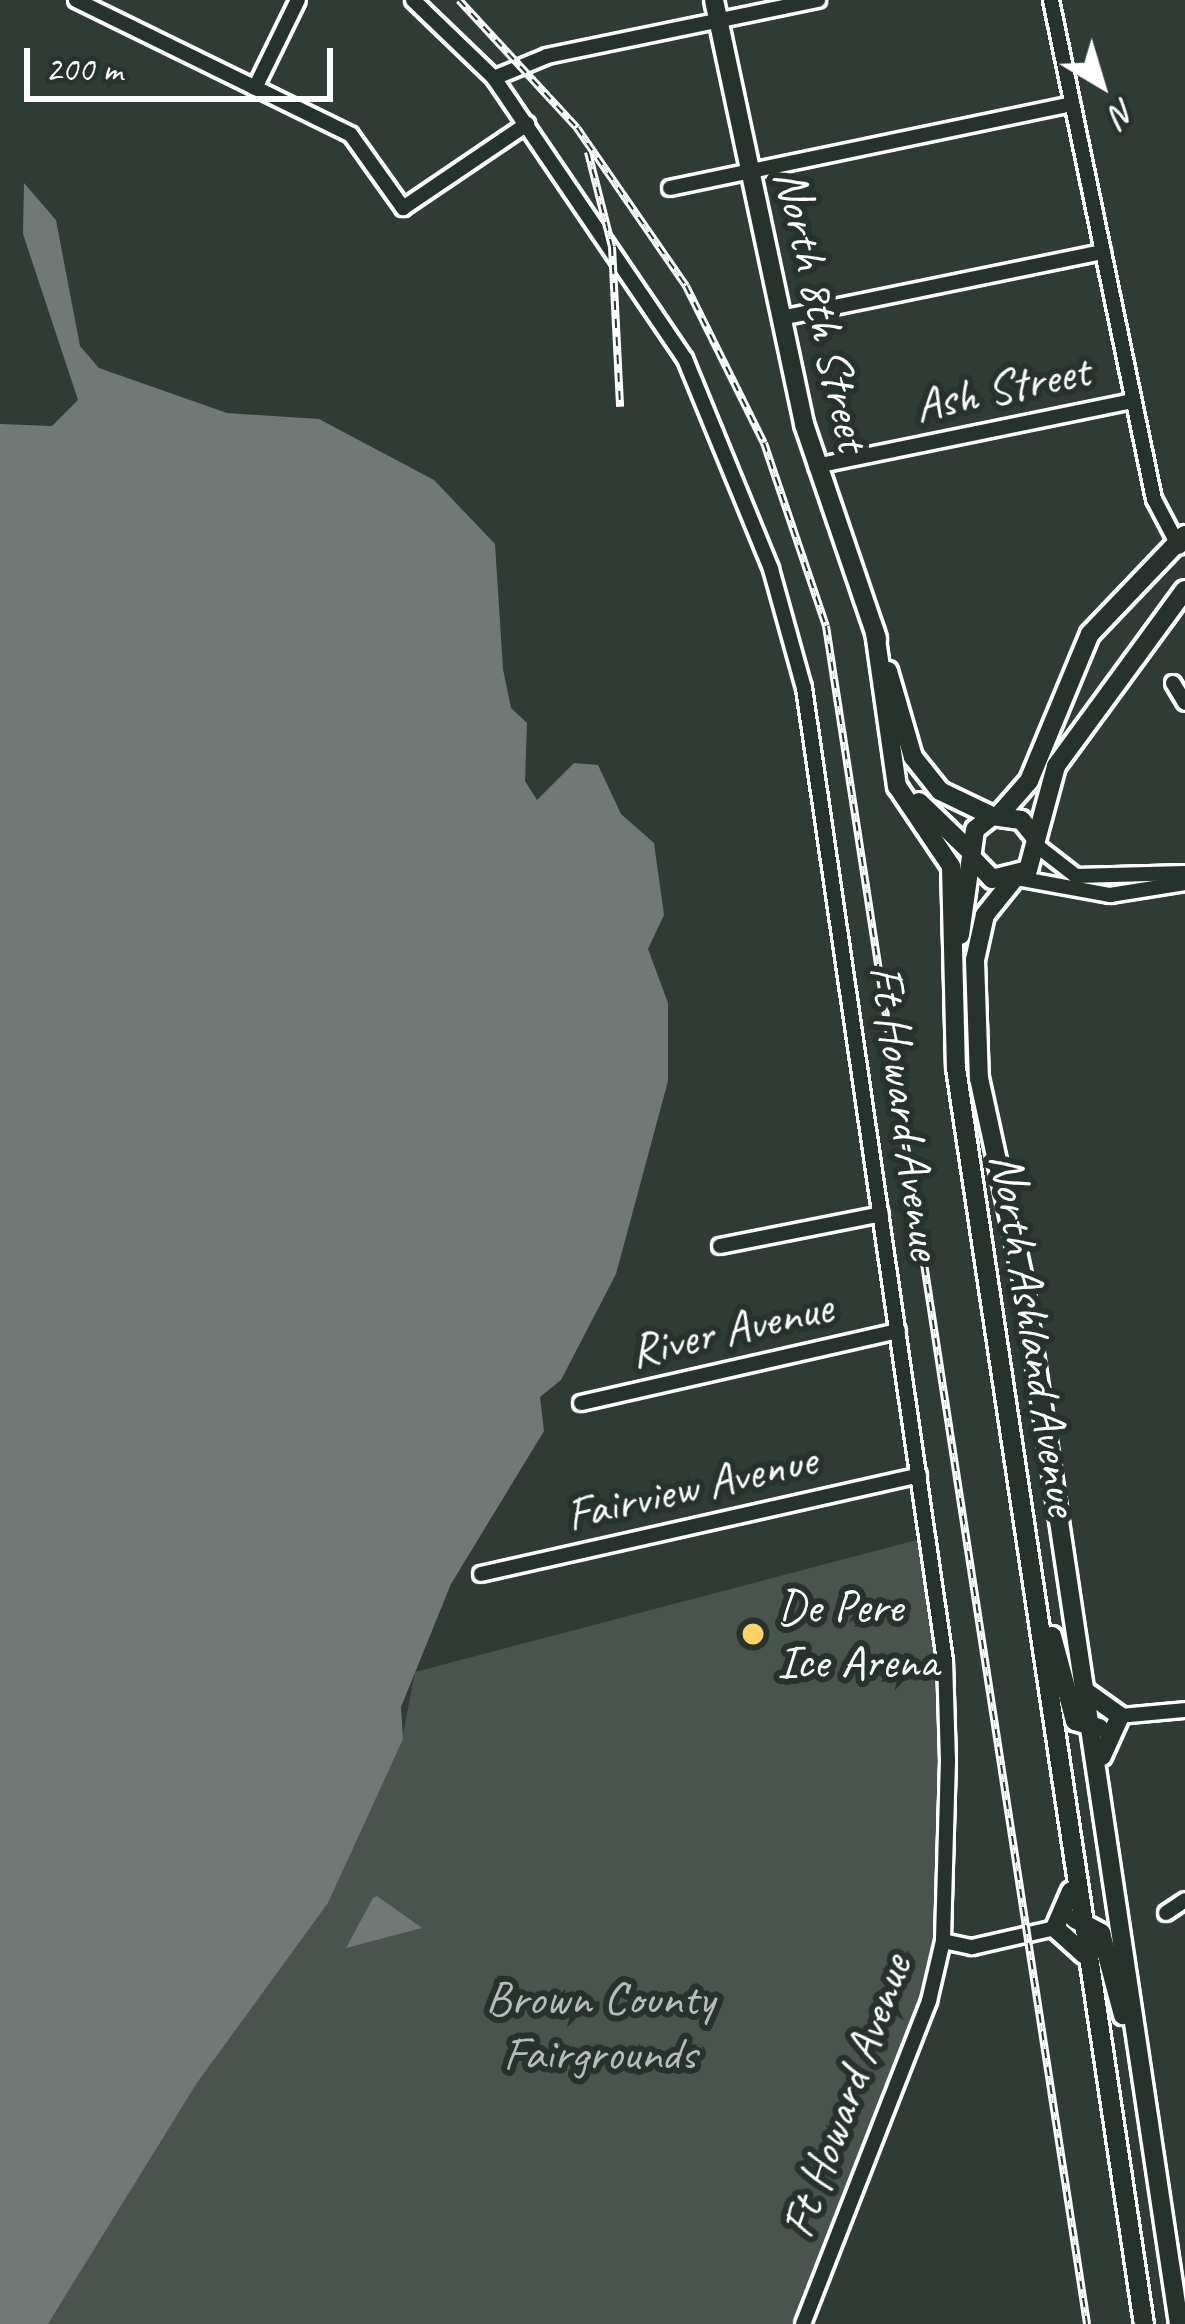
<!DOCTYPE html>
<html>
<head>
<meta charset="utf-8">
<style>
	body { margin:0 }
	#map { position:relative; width:1185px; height:2324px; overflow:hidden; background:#2f3b35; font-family:Caveat,sans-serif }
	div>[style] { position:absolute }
	.green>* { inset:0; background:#4a544f }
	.water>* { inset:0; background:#707975 }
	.roads { filter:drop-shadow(3px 0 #fff) drop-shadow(-3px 0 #fff) drop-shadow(0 3px #fff) drop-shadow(0 -3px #fff) }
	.minor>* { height:14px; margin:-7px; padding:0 7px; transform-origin:7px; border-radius:7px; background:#26332d }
	.major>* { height:18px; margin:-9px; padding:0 9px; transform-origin:9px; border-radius:9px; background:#26332d }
	.highway>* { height:21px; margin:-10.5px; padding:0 10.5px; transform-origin:10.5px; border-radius:10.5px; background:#26332d }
	.rail>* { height:8px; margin-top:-4px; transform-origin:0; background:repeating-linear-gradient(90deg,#26332d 0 9px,#fff 0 18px); box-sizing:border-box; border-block:3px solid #fff }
	.dots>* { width:33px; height:33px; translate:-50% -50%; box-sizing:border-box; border:6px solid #26332d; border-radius:50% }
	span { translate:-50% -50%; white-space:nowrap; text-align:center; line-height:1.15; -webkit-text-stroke:12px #26332d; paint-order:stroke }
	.street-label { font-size:48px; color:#fff }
	.poi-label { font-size:48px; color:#fff }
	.left { translate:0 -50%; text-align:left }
	.park-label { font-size:48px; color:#b7bbb9 }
	.north { position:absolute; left:1041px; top:24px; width:120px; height:120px; -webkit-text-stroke:9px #26332d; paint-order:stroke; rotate:142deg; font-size:33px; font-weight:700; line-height:48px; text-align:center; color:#fff }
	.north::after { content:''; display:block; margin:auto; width:42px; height:54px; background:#fff; clip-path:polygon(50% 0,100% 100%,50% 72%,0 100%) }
	.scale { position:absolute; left:24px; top:48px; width:309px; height:54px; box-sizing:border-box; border:6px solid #fff; border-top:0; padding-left:15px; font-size:36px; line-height:42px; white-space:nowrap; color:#fff; -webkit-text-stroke:9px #26332d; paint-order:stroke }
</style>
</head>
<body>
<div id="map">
	<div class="green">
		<i style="clip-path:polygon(928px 1537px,945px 1660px,943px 1941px,803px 2324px,48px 2324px,197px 2083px,328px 1903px,402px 1739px,415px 1672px)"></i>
	</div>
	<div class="water">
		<i style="clip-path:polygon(24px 183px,56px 220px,80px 346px,99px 368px,227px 413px,319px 419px,434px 480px,495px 544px,503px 669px,511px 708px,527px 723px,525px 781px,537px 800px,574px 763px,598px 765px,621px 814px,654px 843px,664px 915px,648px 949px,668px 1003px,668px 1081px,616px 1274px,561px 1380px,540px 1397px,544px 1431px,451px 1584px,401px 1707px,403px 1739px,328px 1903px,197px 2083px,48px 2324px,0 2324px,0 424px,52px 426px,78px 400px,23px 234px)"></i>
		<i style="clip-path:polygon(377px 1896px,422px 1928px,346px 1948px,373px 1898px)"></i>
	</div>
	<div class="roads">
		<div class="minor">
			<i style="left:76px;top:0;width:306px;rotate:26.1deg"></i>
			<i style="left:351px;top:135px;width:90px;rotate:54.5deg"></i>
			<i style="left:403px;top:208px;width:150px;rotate:-34.1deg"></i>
			<i style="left:413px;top:0;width:112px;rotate:43.9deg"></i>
			<i style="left:494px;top:78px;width:340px;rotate:55.8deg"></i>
			<i style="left:685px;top:359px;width:227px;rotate:67.7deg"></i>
			<i style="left:771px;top:569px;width:123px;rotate:74.5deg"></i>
			<i style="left:804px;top:688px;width:982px;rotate:81.75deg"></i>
			<i style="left:945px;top:1660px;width:100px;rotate:88.3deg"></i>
			<i style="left:948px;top:1760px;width:181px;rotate:91.6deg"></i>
			<i style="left:943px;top:1941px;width:62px;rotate:103.1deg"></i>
			<i style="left:929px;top:2001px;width:347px;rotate:111.3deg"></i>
			<i style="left:1051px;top:0;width:510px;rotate:78.34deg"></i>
			<i style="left:1154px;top:499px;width:50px;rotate:62.4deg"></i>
			<i style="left:494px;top:78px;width:57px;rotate:-22.5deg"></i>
			<i style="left:547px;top:56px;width:277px;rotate:-11.7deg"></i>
			<i style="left:255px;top:88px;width:98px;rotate:-64deg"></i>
			<i style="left:670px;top:188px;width:411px;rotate:-11.8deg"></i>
			<i style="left:781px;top:318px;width:329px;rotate:-11.6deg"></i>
			<i style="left:816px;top:466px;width:324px;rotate:-11.6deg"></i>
			<i style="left:1173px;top:683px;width:23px;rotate:59deg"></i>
			<i style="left:1036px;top:845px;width:51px;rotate:37.8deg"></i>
			<i style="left:1076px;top:876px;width:109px;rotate:-1.6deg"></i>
			<i style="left:1017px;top:878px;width:95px;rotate:10.4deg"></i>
			<i style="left:1110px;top:895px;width:76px;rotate:-9.1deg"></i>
			<i style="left:720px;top:1246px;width:164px;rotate:-11.2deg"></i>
			<i style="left:581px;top:1403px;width:325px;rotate:-12.8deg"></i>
			<i style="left:481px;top:1574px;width:449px;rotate:-12.7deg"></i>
			<i style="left:1120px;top:1716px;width:65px;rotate:-5.3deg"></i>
			<i style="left:1166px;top:1913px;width:23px;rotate:-34deg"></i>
			<i style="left:943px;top:1941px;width:30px;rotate:12deg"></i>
			<i style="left:972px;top:1947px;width:85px;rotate:-12.9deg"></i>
		</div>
		<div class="major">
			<i style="left:714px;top:0;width:433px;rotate:78deg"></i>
			<i style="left:804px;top:424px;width:227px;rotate:71.2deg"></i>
			<i style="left:875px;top:632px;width:156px;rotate:81.9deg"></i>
			<i style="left:897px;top:786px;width:97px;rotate:56deg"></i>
			<i style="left:951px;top:866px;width:202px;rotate:88.6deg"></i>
			<i style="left:956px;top:1068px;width:1270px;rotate:81.49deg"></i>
			<i style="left:888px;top:671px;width:90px;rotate:73.8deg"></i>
			<i style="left:913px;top:757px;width:43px;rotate:51.5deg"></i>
			<i style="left:940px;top:791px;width:58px;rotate:25.7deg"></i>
			<i style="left:919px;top:802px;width:71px;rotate:43.9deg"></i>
			<i style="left:1000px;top:814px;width:44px;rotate:-48.7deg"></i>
			<i style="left:1029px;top:781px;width:159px;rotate:-67.5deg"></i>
			<i style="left:1090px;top:634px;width:126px;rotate:-46.3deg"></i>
			<i style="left:1035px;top:837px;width:22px;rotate:-129deg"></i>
			<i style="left:1021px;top:820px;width:29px;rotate:-172deg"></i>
			<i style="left:992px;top:816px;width:22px;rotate:141deg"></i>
			<i style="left:975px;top:830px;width:27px;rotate:98deg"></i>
			<i style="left:971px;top:857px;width:30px;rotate:46deg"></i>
			<i style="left:992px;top:879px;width:37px;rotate:-14deg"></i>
			<i style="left:1028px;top:870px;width:108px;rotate:-74.9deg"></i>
			<i style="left:1056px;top:766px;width:218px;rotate:-53.8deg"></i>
			<i style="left:1013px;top:880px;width:45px;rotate:128.7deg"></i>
			<i style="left:985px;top:915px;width:46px;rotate:102.5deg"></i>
			<i style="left:975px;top:960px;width:118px;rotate:88.1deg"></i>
			<i style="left:979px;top:1078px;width:207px;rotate:77.7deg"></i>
			<i style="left:1023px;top:1280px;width:1056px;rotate:81.5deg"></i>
			<i style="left:960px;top:935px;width:79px;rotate:-82deg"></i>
			<i style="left:1052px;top:1636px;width:88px;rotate:74.9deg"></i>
			<i style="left:1075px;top:1721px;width:25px;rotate:16deg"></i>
			<i style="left:1085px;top:1691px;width:43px;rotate:35.5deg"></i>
			<i style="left:1120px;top:1716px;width:44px;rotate:114.2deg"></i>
			<i style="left:1071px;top:1891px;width:40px;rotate:113.4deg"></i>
			<i style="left:1055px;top:1928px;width:40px;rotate:42deg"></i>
			<i style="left:1075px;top:1919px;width:30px;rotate:28deg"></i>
			<i style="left:1101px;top:1933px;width:85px;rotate:75deg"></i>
		</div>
		<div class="highway">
			<i style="left:1177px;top:543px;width:11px;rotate:-41deg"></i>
		</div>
	</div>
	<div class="rail">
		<i style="left:459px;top:0;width:174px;rotate:47.3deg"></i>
		<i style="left:577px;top:128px;width:192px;rotate:55.4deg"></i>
		<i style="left:686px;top:286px;width:175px;rotate:63.6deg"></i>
		<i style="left:764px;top:443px;width:193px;rotate:71.3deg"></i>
		<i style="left:826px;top:626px;width:1718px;rotate:81.26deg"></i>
		<i style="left:588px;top:152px;width:98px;rotate:75.8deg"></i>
		<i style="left:612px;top:247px;width:160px;rotate:87.1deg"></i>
	</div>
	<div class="dots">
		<i style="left:753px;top:1634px;background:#ffd166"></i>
	</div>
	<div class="street-label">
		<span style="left:822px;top:310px;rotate:77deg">North 8th Street</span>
		<span style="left:1002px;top:388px;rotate:-12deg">Ash Street</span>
		<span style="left:906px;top:1112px;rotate:82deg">Ft Howard Avenue</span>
		<span style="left:731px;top:1329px;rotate:-13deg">River Avenue</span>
		<span style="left:1035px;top:1334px;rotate:81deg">North Ashland Avenue</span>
		<span style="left:691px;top:1487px;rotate:-13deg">Fairview Avenue</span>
		<span style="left:846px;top:2096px;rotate:-70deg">Ft Howard Avenue</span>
	</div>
	<div class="poi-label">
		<span class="left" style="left:777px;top:1634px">De Pere<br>Ice Arena</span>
	</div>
	<div class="park-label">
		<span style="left:600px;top:2026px">Brown County<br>Fairgrounds</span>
	</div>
	<div class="north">N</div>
	<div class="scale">200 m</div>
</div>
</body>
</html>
